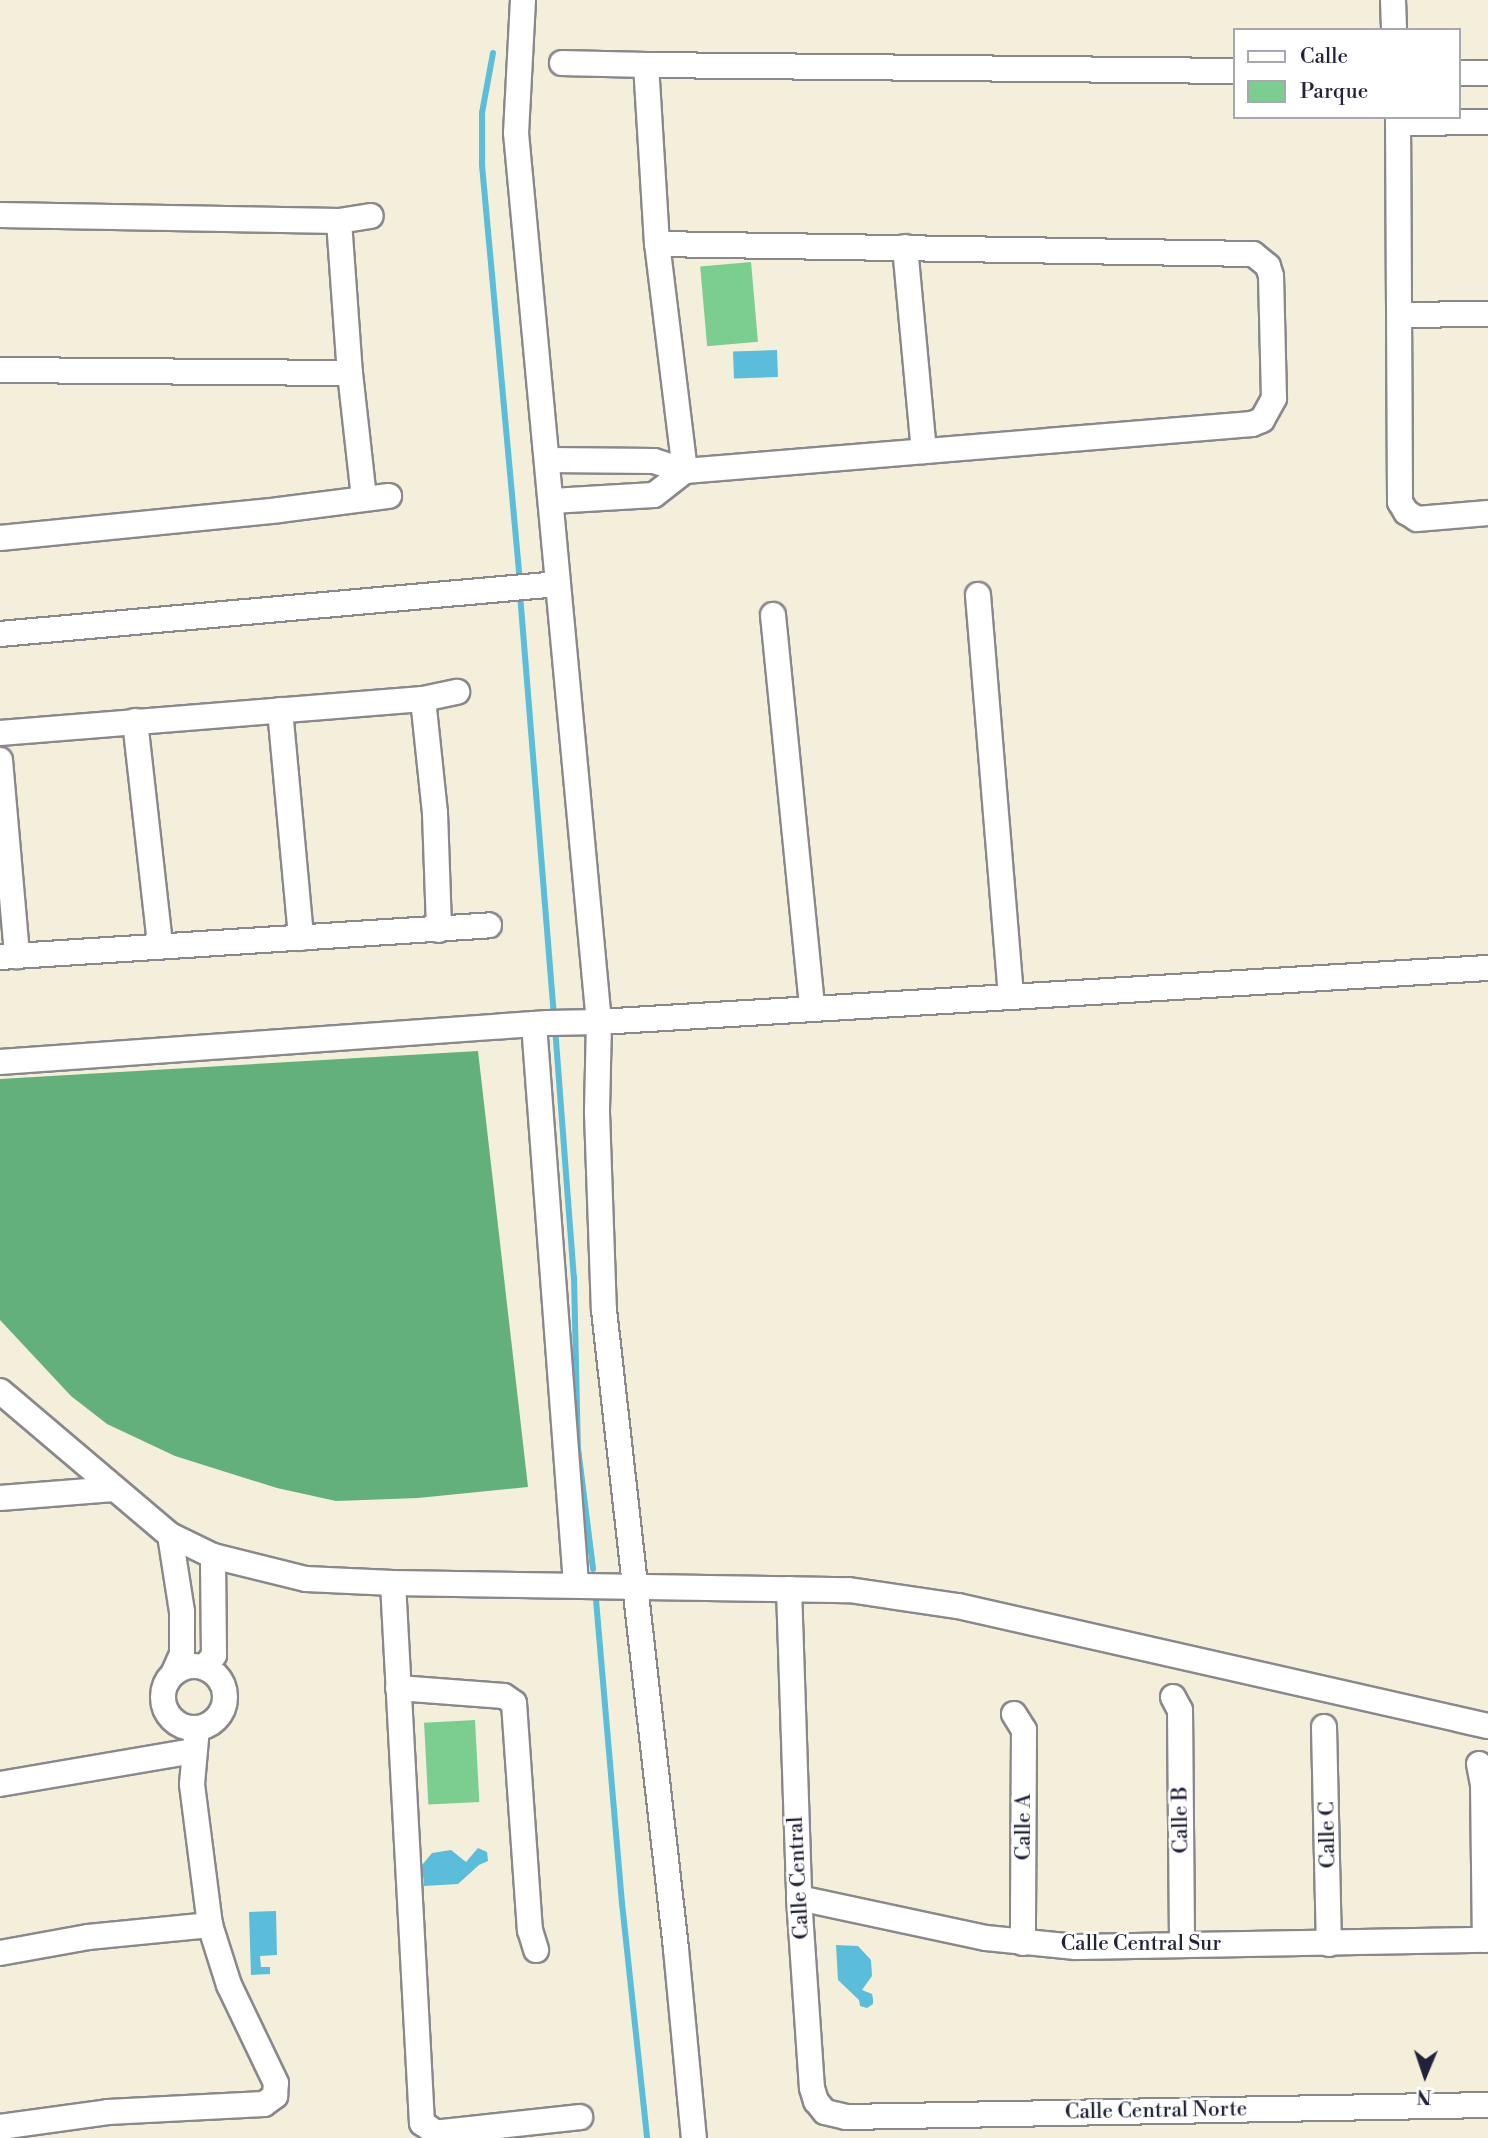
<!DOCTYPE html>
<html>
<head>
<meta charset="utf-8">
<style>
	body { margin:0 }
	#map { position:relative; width:1488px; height:2138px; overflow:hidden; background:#f3efdb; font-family:"Libre Bodoni",serif }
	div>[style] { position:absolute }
	.green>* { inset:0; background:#7bcd90; transform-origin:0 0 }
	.forest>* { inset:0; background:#64b07a }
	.water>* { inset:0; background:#5bbdd9; transform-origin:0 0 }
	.stream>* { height:6px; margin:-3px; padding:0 3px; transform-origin:3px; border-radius:3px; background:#5bbdd9 }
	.roads { filter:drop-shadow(2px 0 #8a888b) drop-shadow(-2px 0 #8a888b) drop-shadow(0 2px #8a888b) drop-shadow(0 -2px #8a888b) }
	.minor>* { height:24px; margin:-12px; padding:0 12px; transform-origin:12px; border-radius:12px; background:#fff }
	.minor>.ring { margin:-12px; padding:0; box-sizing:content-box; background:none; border:24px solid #fff; border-radius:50% }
	span { translate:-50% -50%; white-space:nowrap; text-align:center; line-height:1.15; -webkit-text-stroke:5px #fff; paint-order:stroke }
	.street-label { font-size:21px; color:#22223b }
	.legend { position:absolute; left:1233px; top:28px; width:228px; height:91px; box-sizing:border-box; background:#fff; border:2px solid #a7a7b1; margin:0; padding:9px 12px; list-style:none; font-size:21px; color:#22223b }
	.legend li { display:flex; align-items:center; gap:14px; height:35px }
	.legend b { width:35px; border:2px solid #a7a7b1 }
	.north { position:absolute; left:1390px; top:2040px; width:70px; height:70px; -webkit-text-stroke:5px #fff; paint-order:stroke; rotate:182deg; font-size:19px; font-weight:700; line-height:28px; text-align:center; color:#22223b }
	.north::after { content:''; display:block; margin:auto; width:24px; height:32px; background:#22223b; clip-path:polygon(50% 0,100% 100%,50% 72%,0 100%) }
</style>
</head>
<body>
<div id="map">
	<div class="green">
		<i style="left:751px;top:262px;width:80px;height:51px;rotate:85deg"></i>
		<i style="left:475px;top:1720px;width:82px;height:51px;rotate:87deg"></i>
	</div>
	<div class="forest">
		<i style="clip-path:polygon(478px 1051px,528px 1487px,418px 1498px,336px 1501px,277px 1488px,175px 1456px,107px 1424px,71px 1396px,0 1320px,0 1079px)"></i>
	</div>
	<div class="water">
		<i style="left:777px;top:350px;width:27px;height:44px;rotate:88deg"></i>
		<i style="clip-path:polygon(478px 1848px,487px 1852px,488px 1861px,479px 1865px,458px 1884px,424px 1886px,422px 1865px,432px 1853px,451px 1850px,466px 1862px)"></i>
		<i style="clip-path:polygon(276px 1911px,277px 1955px,260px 1956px,261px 1967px,270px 1967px,270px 1974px,251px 1975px,249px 1912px)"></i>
		<i style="clip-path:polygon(836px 1945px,858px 1946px,871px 1960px,872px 1976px,862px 1990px,872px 1994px,873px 1999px,873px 2004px,867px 2008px,860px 2006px,859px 2000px,838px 1980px)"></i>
	</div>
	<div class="stream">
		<i style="left:493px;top:53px;width:61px;rotate:100.4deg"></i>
		<i style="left:482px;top:113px;width:52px;rotate:90deg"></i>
		<i style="left:482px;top:165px;width:421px;rotate:84.8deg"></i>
		<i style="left:520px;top:594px;width:423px;rotate:85.4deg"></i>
		<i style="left:555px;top:1027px;width:251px;rotate:85.7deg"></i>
		<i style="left:574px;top:1277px;width:171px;rotate:88.7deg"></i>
		<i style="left:578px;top:1448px;width:122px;rotate:82.9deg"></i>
		<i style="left:596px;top:1600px;width:304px;rotate:85.1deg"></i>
		<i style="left:622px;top:1903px;width:236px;rotate:83.9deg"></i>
	</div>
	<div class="roads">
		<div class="minor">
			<i style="left:523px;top:0;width:133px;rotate:93deg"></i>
			<i style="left:516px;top:133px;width:893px;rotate:84.67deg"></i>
			<i style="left:599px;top:1022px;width:91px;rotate:91.3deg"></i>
			<i style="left:597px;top:1113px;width:197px;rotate:88deg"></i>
			<i style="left:604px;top:1310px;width:643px;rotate:83.57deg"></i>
			<i style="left:676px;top:1949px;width:190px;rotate:84.6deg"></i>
			<i style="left:1393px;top:0;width:30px;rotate:88deg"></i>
			<i style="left:562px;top:63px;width:84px;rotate:1.4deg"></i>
			<i style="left:1458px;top:73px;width:30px"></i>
			<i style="left:1398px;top:117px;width:385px;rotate:89.7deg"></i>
			<i style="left:1400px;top:502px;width:12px;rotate:59deg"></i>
			<i style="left:1406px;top:512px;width:13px;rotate:32deg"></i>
			<i style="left:1417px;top:519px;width:71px;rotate:-4.8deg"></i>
			<i style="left:1398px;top:123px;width:90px;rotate:-0.6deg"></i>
			<i style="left:0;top:215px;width:339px;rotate:1deg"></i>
			<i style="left:339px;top:221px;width:32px;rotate:-9deg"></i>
			<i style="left:339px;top:221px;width:152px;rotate:85.9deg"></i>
			<i style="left:350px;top:373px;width:126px;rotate:83.6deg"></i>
			<i style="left:905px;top:247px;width:205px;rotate:84.7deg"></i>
			<i style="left:1400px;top:315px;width:88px;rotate:-0.7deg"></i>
			<i style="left:0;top:370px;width:350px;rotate:0.5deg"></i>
			<i style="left:548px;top:460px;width:106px;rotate:0.5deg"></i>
			<i style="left:654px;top:461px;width:33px;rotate:18deg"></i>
			<i style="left:685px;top:471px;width:569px;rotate:-4.74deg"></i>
			<i style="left:1252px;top:424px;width:11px;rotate:-22deg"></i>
			<i style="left:1262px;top:420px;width:25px;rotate:-61deg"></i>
			<i style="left:1274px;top:398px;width:122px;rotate:-91.4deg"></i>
			<i style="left:1271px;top:276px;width:10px;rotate:-107deg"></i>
			<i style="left:1268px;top:266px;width:19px;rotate:-141deg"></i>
			<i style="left:1253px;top:254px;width:596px;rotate:-179.04deg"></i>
			<i style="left:685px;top:471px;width:229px;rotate:-97deg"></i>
			<i style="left:657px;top:244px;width:179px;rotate:-93.5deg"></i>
			<i style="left:646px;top:65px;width:588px;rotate:0.58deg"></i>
			<i style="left:552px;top:501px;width:102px;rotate:-3.4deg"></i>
			<i style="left:654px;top:495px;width:39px;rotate:-38deg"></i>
			<i style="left:0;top:538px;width:280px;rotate:-5.7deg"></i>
			<i style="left:279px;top:510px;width:111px;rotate:-7.3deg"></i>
			<i style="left:978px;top:595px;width:402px;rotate:85.3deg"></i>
			<i style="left:773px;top:615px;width:395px;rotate:84.3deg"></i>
			<i style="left:0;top:634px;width:560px;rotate:-5.12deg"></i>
			<i style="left:423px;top:699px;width:115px;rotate:84deg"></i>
			<i style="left:435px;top:813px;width:117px;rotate:88deg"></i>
			<i style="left:280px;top:710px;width:229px;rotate:84.7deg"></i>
			<i style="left:135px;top:721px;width:225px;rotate:83.6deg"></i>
			<i style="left:0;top:733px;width:424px;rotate:-4.6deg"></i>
			<i style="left:423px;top:699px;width:35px;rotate:-12deg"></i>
			<i style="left:0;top:760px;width:197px;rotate:85deg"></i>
			<i style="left:0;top:957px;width:490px;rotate:-3.7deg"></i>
			<i style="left:534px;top:1024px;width:562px;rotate:85.71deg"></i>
			<i style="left:0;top:1062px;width:549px;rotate:-4.07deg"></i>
			<i style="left:548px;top:1023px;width:51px;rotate:-1.1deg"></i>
			<i style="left:599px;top:1022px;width:891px;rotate:-3.48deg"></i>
			<i style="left:0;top:1391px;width:223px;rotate:40.3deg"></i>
			<i style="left:170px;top:1535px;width:48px;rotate:26deg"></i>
			<i style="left:213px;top:1556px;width:96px;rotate:13.9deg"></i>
			<i style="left:306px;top:1579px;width:87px;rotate:2.6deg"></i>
			<i style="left:393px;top:1583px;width:456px;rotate:0.9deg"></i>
			<i style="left:849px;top:1590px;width:110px;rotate:8.4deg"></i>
			<i style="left:958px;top:1606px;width:543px;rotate:12.76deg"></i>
			<i style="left:0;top:1498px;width:114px;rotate:-4.5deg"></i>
			<i style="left:170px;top:1535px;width:78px;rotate:81.1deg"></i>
			<i style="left:182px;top:1612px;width:42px;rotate:90deg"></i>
			<i style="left:182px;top:1654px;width:20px;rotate:114deg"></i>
			<i style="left:393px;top:1583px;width:541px;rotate:86.93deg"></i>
			<i style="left:422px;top:2123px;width:16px;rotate:35deg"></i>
			<i style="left:435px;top:2132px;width:8px"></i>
			<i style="left:443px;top:2132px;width:138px;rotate:-6.2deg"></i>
			<i style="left:789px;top:1589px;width:309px;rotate:88.1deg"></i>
			<i style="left:799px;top:1898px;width:190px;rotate:86.1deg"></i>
			<i style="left:812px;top:2088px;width:14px;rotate:73deg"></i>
			<i style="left:816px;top:2101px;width:14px;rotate:51deg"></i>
			<i style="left:825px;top:2112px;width:22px;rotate:13deg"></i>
			<i style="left:846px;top:2117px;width:642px;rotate:-1.07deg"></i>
			<i class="ring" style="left:163px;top:1666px;width:38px;height:38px"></i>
			<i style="left:205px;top:1667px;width:15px;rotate:-53deg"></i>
			<i style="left:214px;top:1655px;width:99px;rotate:-90.6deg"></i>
			<i style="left:398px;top:1688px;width:106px;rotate:4.3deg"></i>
			<i style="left:504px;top:1696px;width:12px;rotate:35deg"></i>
			<i style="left:514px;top:1703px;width:228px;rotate:86deg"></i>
			<i style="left:530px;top:1930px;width:21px;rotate:73deg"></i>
			<i style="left:1173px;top:1697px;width:15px;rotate:62deg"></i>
			<i style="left:1180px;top:1710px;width:234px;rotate:89.5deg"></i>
			<i style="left:1014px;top:1714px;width:19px;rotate:58deg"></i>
			<i style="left:1024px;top:1730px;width:213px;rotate:90.3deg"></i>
			<i style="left:1324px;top:1727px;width:217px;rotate:88.7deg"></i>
			<i style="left:1479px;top:1764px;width:20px;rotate:79deg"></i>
			<i style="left:1483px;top:1784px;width:156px;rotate:89.3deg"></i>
			<i style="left:0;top:1784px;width:197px;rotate:-9.7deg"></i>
			<i style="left:799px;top:1898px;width:191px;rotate:12.1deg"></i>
			<i style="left:986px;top:1938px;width:90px;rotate:5.7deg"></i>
			<i style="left:1076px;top:1947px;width:412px;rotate:-1deg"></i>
			<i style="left:0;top:1953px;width:89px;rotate:-10.3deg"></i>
			<i style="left:88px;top:1937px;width:123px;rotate:-5.6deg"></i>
			<i style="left:0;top:2127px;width:109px;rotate:-7.9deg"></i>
			<i style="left:108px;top:2112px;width:156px;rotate:-2.9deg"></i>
			<i style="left:264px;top:2104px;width:14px;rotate:-36deg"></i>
			<i style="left:275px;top:2096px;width:13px;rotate:-86deg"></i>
			<i style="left:276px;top:2083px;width:109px;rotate:-115.6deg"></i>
			<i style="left:229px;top:1985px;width:63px;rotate:-107.6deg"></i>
			<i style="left:210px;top:1925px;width:142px;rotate:-97.3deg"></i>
			<i style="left:192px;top:1784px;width:56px;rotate:-84.9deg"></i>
		</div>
	</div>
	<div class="street-label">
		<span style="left:1181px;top:1820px;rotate:-91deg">Calle B</span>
		<span style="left:1024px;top:1827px;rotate:-90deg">Calle A</span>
		<span style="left:1328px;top:1835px;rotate:-91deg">Calle C</span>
		<span style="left:799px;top:1878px;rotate:-93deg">Calle Central</span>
		<span style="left:1141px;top:1944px">Calle Central Sur</span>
		<span style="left:1156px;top:2111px;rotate:-1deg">Calle Central Norte</span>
	</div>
	<ul class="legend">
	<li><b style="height:9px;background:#fff"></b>Calle</li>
	<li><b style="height:19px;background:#7bcd90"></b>Parque</li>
	</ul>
	<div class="north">N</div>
</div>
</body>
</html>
